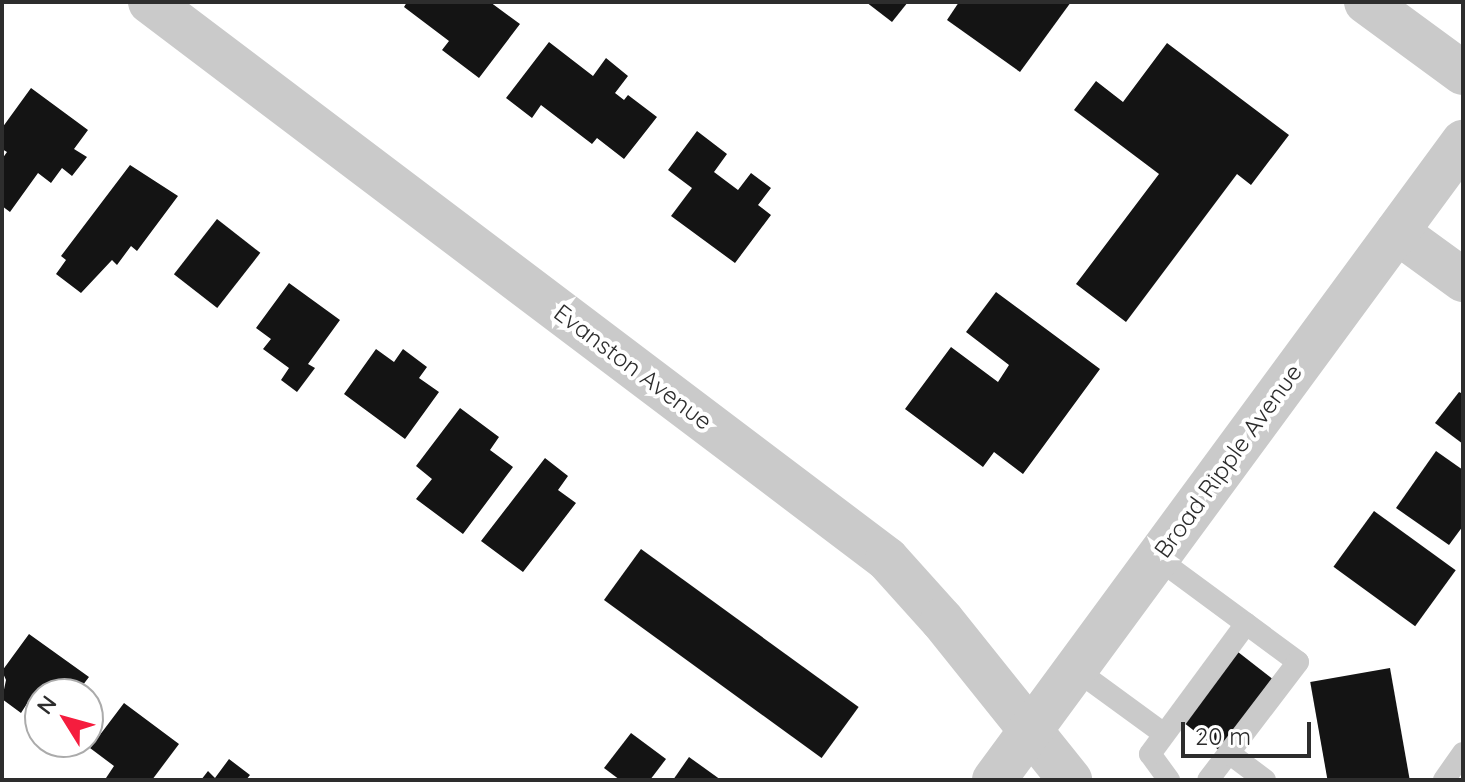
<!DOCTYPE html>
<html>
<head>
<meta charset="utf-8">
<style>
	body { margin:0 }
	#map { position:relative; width:1465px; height:782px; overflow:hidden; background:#fff; font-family:Quicksand,sans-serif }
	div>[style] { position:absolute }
	.building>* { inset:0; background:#141414; transform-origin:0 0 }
	.service>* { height:22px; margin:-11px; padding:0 11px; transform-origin:11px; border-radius:11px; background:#cacaca }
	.minor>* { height:44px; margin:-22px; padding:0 22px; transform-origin:22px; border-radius:22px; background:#cacaca }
	.tertiary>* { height:44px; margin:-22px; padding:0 22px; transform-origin:22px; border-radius:22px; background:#cacaca }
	span { translate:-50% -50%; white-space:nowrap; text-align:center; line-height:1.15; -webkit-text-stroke:8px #fff; paint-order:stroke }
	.street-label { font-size:24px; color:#2d2d2d }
	.frame { position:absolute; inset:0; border:4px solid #2d2d2d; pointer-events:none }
	.north { position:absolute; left:24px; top:678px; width:80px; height:80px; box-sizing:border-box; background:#fff; border:2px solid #ababab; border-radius:50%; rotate:307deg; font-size:22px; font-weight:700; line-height:32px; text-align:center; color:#2d2d2d }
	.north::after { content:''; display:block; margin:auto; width:28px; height:36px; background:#f51d3e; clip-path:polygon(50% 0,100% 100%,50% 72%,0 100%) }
	.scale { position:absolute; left:1181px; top:722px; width:130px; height:36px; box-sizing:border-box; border:4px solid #2d2d2d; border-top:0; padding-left:10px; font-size:24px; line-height:28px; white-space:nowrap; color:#2d2d2d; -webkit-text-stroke:6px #fff; paint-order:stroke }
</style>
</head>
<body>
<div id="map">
	<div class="building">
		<i style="clip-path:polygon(407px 2px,490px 2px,520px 24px,479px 78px,442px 50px,449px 41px,404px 7px)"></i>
		<i style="clip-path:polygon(866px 2px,908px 2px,892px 22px)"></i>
		<i style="clip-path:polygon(959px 2px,1071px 2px,1020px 72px,947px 20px)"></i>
		<i style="clip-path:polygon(549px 42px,593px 76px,606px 58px,628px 76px,615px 93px,624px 100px,628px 95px,657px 117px,624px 159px,597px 138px,592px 144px,541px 105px,532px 118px,506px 98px)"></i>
		<i style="clip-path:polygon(1167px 43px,1289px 135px,1251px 185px,1237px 174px,1126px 322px,1076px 284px,1159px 174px,1074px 110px,1096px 81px,1123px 102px)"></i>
		<i style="clip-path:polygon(31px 88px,88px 130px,74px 149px,87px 157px,72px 176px,62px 168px,51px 183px,38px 173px,10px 212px,2px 206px,2px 159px,7px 152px,2px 149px,2px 128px)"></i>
		<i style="clip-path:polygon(697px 131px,727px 154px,714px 172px,738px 190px,751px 173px,771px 188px,758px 205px,771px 215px,735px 263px,671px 216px,692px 188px,668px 170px)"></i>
		<i style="clip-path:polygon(130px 165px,178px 196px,137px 251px,131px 246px,117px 265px,112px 260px,81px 293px,56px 274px,66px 260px,61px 256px)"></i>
		<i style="left:217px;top:219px;width:55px;height:70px;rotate:38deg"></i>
		<i style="clip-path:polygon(289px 283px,340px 320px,308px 364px,315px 368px,297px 392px,281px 380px,289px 368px,263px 349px,271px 339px,256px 328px)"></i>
		<i style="clip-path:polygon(996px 292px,1100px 369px,1023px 474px,994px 452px,983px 467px,905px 409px,951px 347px,998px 382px,1009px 365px,966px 332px)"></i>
		<i style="clip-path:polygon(376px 349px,394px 362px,403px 349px,427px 367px,419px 378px,439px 392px,405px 439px,344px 394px)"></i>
		<i style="clip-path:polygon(1459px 392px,1463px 394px,1463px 444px,1435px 423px)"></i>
		<i style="clip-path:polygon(460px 408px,499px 437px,490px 450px,513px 467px,463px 534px,416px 499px,432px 479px,416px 466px)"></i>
		<i style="clip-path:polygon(1436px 451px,1463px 470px,1463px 526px,1449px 545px,1396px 508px)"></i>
		<i style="clip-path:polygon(545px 458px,568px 476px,558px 490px,576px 503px,523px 572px,481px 541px)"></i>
		<i style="left:1374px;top:511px;width:101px;height:69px;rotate:36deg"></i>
		<i style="left:641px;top:549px;width:269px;height:63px;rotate:36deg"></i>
		<i style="clip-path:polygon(29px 634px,89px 677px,76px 694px,40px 694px,40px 710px,28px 702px,21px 713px,2px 699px,6px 680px,2px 671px)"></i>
		<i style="left:1238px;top:652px;width:48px;height:89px;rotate:38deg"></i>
		<i style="left:1390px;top:668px;width:114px;height:81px;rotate:80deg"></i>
		<i style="clip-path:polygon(124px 703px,179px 744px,152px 780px,109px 780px,106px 778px,114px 766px,90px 748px)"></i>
		<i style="clip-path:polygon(631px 733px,666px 759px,650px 780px,620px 780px,604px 768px)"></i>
		<i style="clip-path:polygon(689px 757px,721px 780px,673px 780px)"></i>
		<i style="clip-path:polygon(229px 759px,250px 775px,246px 780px,201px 780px,208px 771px,215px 778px)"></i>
	</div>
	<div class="service">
		<i style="left:1157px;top:558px;width:175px;rotate:36.4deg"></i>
		<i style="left:1298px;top:662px;width:148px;rotate:127.3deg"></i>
		<i style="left:1075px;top:669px;width:110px;rotate:36.1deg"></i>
		<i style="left:1229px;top:753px;width:45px;rotate:36.9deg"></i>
		<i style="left:1169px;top:780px;width:32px;rotate:-126deg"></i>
		<i style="left:1150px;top:754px;width:162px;rotate:-53.6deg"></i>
		<i style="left:1444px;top:780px;width:33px;rotate:-55deg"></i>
	</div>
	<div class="minor">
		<i style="left:150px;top:2px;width:924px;rotate:37.08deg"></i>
		<i style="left:887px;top:559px;width:82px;rotate:48deg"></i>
		<i style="left:942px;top:620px;width:205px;rotate:51.3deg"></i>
		<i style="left:1366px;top:2px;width:120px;rotate:36.2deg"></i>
		<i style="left:1397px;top:232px;width:82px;rotate:36deg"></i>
	</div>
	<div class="tertiary">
		<i style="left:994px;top:780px;width:792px;rotate:-53.68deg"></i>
	</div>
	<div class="street-label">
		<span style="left:633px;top:367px;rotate:37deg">Evanston Avenue</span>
		<span style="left:1228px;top:461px;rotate:-54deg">Broad Ripple Avenue</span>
	</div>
	<div class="frame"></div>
	<div class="north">N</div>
	<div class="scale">20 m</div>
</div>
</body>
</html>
